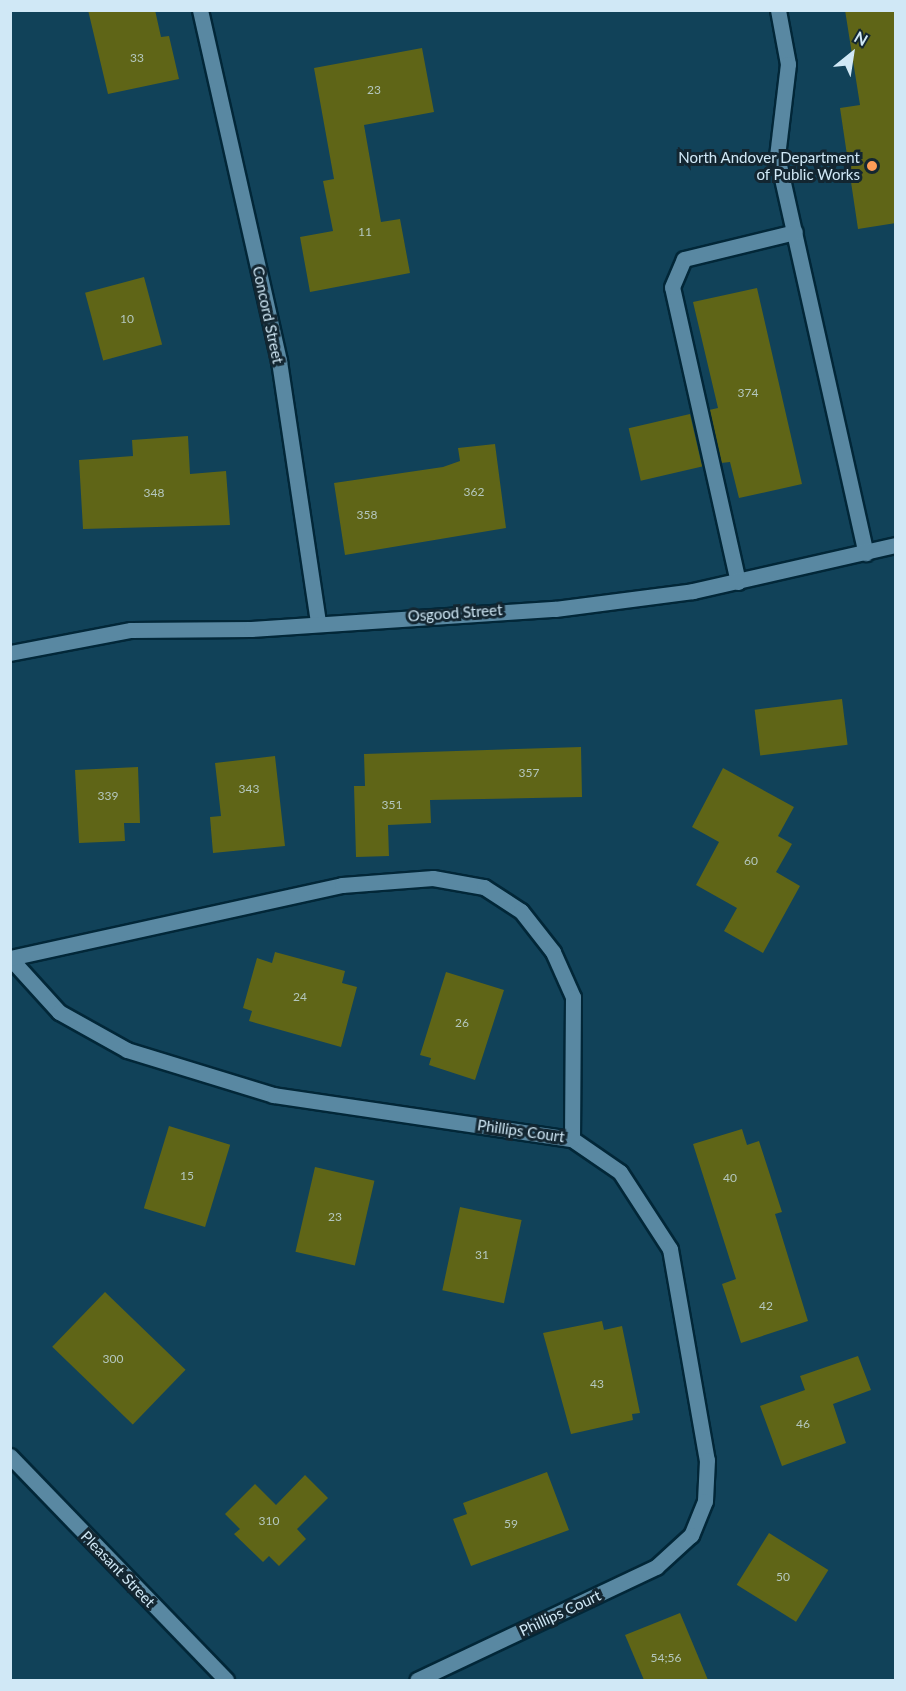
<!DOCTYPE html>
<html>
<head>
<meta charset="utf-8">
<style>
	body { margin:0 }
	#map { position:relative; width:906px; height:1691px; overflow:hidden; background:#114259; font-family:Lato,sans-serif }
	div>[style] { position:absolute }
	.building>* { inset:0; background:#5f6517; transform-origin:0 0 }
	.roads { filter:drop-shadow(2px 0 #022738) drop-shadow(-2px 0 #022738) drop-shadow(0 2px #022738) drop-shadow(0 -2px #022738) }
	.minor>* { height:15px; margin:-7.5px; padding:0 7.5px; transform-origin:7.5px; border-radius:7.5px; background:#5988a2 }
	.dots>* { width:16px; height:16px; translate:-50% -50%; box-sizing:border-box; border:3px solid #132631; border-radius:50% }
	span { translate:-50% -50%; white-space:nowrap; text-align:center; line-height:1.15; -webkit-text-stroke:6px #132631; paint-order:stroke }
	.number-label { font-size:12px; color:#b4c7be }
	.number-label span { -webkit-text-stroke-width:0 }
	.poi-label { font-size:15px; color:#d0e8f6 }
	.right { translate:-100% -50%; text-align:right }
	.street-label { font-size:15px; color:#d0e8f6 }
	.frame { position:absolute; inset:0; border:12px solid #d0e8f6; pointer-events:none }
	.north { position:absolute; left:822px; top:24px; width:60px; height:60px; -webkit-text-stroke:4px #132631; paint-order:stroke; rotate:30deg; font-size:16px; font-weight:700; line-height:24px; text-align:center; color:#d0e8f6 }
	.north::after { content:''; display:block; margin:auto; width:21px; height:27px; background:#d0e8f6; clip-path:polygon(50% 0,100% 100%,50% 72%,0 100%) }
</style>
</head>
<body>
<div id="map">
	<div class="building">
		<i style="clip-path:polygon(88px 10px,155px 10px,161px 37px,169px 36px,179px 79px,108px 94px)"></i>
		<i style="clip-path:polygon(845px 10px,896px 10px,896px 223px,858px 229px,840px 108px,860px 105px)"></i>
		<i style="clip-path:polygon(422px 48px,434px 112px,364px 125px,381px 222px,400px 219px,410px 273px,310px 292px,300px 237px,333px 231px,323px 181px,334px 179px,314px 68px)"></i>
		<i style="left:144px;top:277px;width:70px;height:61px;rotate:75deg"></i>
		<i style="clip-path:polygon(757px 288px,802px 484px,739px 498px,730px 462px,721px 463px,709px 410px,718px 408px,693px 302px)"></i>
		<i style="left:690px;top:414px;width:54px;height:63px;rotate:77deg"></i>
		<i style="clip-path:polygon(188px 436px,190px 474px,226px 471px,230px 525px,83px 529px,79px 460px,133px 456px,132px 440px)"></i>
		<i style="clip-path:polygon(495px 444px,506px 528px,345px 555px,334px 483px,443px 467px,460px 461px,458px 448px)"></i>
		<i style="left:842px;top:699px;width:46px;height:88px;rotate:83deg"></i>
		<i style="clip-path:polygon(581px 747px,582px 797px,430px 800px,431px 823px,388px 825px,389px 856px,356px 857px,354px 786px,365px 786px,364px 754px)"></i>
		<i style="clip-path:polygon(275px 756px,285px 846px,213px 853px,210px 817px,221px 816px,215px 763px)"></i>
		<i style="clip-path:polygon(138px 767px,140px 823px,124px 823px,125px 841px,79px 843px,75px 770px)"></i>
		<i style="clip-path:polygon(723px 768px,794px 807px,778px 836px,792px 844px,776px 872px,800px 886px,763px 953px,724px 931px,737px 908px,696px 885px,719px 842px,692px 827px)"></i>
		<i style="clip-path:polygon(275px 952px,345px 971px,342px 983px,357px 987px,341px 1047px,249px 1021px,252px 1011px,243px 1008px,257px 958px,272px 963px)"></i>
		<i style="clip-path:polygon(446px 972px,504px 990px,475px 1080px,429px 1065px,431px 1058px,420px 1055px)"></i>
		<i style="left:169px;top:1126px;width:64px;height:86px;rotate:17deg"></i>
		<i style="clip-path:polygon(742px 1129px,747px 1145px,759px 1141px,782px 1212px,775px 1214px,808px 1321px,741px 1343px,722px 1284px,736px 1279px,693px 1144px)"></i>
		<i style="left:315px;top:1167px;width:61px;height:87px;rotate:13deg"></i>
		<i style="left:460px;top:1207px;width:63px;height:85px;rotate:12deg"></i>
		<i style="left:105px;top:1292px;width:112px;height:76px;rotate:44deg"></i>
		<i style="clip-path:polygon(602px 1321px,604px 1330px,622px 1326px,640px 1413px,632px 1414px,633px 1420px,571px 1434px,543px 1333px)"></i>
		<i style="clip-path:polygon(858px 1356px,871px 1390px,833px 1404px,846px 1443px,782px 1466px,760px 1406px,805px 1390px,800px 1376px)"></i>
		<i style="clip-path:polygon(547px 1472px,569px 1530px,471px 1566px,453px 1519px,467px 1514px,463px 1503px)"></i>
		<i style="clip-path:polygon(305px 1475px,328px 1498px,297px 1529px,306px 1539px,279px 1566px,269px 1556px,263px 1562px,234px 1534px,240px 1529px,225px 1514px,255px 1484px,276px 1505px)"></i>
		<i style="left:769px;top:1533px;width:70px;height:61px;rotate:32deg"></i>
		<i style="clip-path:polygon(680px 1613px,708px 1680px,644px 1680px,625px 1635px)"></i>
	</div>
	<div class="roads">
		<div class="minor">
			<i style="left:200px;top:10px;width:360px;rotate:77.3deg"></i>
			<i style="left:279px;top:361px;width:265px;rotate:81.5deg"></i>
			<i style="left:778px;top:10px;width:55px;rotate:79.5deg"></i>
			<i style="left:788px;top:64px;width:93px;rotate:96.8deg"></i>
			<i style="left:777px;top:156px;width:407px;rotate:77.4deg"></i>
			<i style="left:738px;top:582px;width:302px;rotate:-102.6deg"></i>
			<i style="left:672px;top:287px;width:30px;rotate:-67deg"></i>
			<i style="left:684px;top:259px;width:114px;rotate:-13.7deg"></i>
			<i style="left:10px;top:653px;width:123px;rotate:-10.8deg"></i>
			<i style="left:131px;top:630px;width:120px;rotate:-0.5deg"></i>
			<i style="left:251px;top:629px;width:305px;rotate:-3.8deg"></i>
			<i style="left:555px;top:609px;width:139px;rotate:-7.4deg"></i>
			<i style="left:693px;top:591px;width:208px;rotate:-12.8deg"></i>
			<i style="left:10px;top:958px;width:73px;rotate:47.8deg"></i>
			<i style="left:59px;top:1012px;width:78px;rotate:29.2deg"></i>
			<i style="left:127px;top:1050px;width:153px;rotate:17.1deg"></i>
			<i style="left:273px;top:1095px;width:302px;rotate:8.4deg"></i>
			<i style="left:572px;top:1139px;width:58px;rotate:34.5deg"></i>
			<i style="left:620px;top:1172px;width:92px;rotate:57deg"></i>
			<i style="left:670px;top:1249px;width:214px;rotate:80.1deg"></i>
			<i style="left:707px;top:1460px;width:41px;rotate:92.8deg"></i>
			<i style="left:705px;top:1501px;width:37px;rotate:112deg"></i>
			<i style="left:691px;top:1535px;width:47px;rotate:137.6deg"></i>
			<i style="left:656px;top:1567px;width:264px;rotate:154.7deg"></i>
			<i style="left:10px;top:958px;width:340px;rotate:-12.4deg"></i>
			<i style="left:342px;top:885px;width:91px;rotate:-4.4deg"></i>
			<i style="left:433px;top:878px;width:52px;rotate:10deg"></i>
			<i style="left:484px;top:887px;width:44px;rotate:33deg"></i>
			<i style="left:521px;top:911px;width:52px;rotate:52deg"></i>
			<i style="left:553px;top:952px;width:49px;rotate:66deg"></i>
			<i style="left:573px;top:997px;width:142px;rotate:90.4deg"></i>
			<i style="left:10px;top:1456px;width:311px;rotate:46deg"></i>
		</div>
	</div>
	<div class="dots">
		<i style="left:872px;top:166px;background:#fe9c57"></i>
	</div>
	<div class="number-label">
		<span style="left:137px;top:58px">33</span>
		<span style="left:374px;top:90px">23</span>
		<span style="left:365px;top:232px">11</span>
		<span style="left:127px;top:319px">10</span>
		<span style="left:748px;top:393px">374</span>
		<span style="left:474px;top:492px">362</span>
		<span style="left:154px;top:493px">348</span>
		<span style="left:367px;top:515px">358</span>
		<span style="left:529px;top:773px">357</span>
		<span style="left:249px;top:789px">343</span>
		<span style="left:108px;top:796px">339</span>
		<span style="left:392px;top:805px">351</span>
		<span style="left:751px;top:861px">60</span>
		<span style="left:300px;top:997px">24</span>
		<span style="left:462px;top:1023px">26</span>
		<span style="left:187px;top:1176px">15</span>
		<span style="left:730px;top:1178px">40</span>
		<span style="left:335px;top:1217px">23</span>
		<span style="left:482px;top:1255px">31</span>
		<span style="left:766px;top:1306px">42</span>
		<span style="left:113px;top:1359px">300</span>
		<span style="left:597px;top:1384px">43</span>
		<span style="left:803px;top:1424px">46</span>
		<span style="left:269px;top:1521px">310</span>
		<span style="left:511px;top:1524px">59</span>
		<span style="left:783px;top:1577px">50</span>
		<span style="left:666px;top:1658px">54;56</span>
	</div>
	<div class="poi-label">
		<span class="right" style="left:860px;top:166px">North Andover Department<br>of Public Works</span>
	</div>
	<div class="street-label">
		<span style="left:268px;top:315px;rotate:78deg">Concord Street</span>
		<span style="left:455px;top:613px;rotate:-4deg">Osgood Street</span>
		<span style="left:521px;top:1131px;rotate:8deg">Phillips Court</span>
		<span style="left:118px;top:1569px;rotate:46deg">Pleasant Street</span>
		<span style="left:560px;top:1613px;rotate:-25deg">Phillips Court</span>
	</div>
	<div class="frame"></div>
	<div class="north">N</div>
</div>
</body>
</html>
